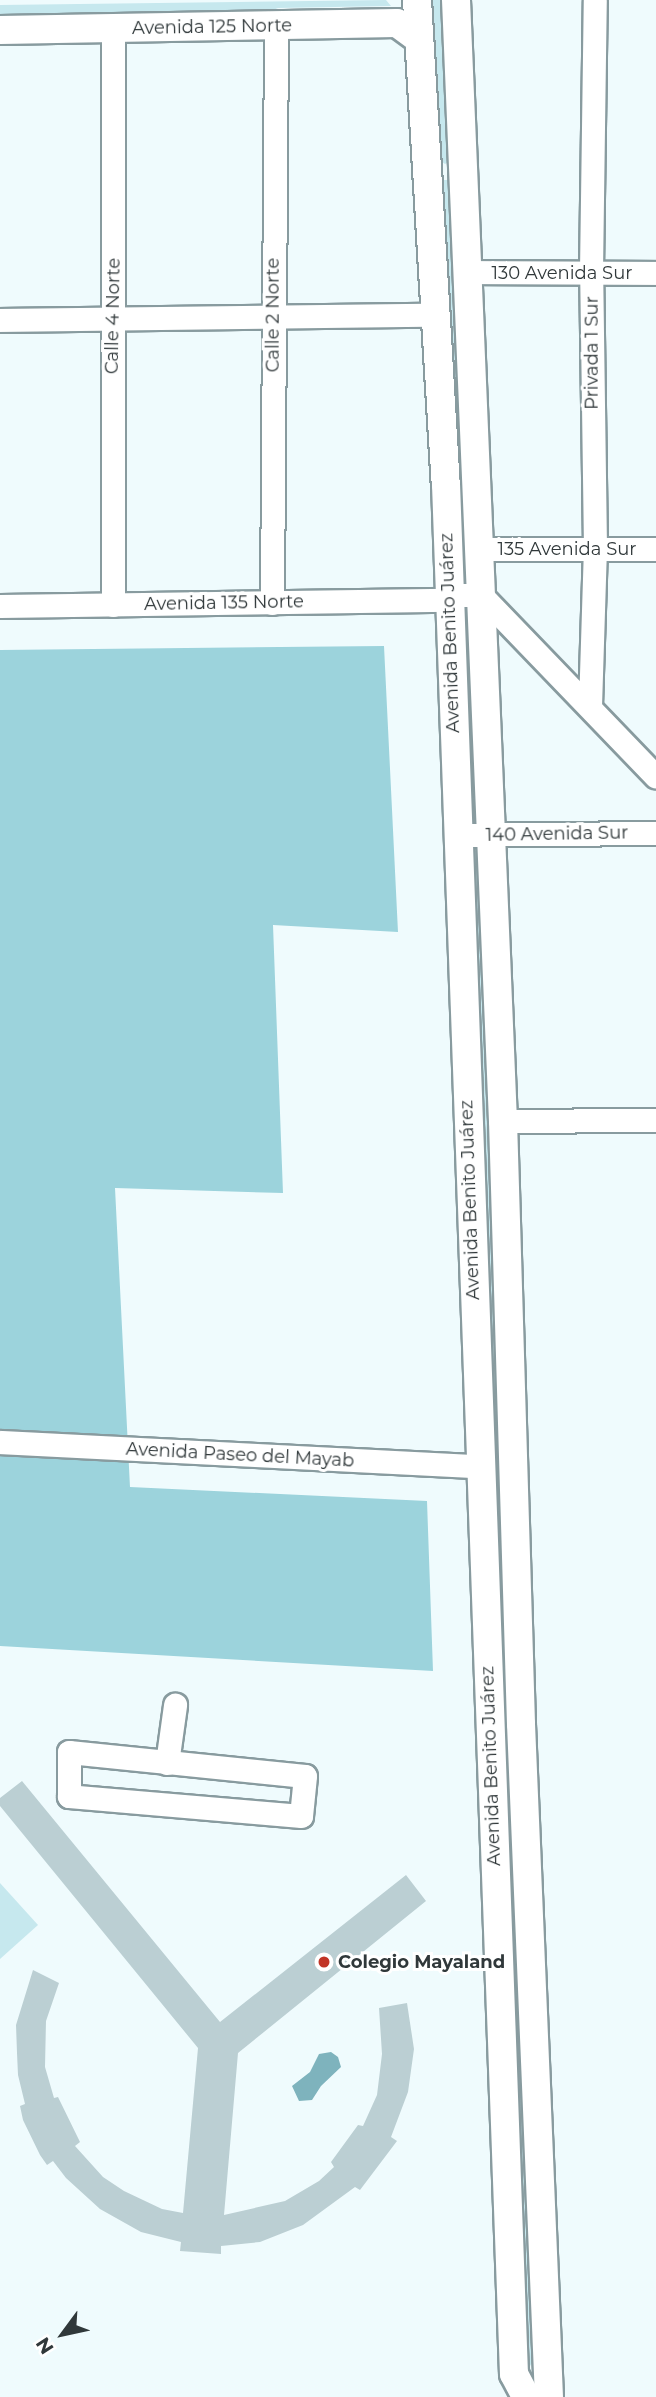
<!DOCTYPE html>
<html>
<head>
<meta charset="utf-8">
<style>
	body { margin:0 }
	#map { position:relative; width:656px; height:2397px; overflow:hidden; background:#effbfd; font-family:Montserrat,sans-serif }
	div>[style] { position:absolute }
	.green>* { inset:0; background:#c6e8ee }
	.forest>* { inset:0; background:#9cd3dc }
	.water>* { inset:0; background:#7eb3bd }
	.building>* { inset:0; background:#bbcfd3 }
	.roads { filter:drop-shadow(2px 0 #889b9f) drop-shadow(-2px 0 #889b9f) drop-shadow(0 2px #889b9f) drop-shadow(0 -2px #889b9f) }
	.minor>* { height:23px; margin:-11.5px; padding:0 11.5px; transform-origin:11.5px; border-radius:11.5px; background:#fff }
	.major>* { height:28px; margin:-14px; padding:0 14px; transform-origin:14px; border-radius:14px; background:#fff }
	.dots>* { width:19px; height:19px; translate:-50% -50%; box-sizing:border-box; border:4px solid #fff; border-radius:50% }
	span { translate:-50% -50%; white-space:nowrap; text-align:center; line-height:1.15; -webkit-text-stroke:6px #fff; paint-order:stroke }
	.street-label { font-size:18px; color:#30383a }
	.poi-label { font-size:18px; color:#30383a; font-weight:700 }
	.left { translate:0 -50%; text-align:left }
	.north { position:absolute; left:28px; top:2299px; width:70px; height:70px; -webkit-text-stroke:5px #fff; paint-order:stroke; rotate:237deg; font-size:19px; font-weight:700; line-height:28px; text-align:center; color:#30383a }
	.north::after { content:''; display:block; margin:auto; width:24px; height:32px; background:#30383a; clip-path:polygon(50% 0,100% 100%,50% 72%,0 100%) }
</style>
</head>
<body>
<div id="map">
	<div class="green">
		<i style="clip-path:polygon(386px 0,391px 6px,278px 8px,263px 14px,0 17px,0 5px)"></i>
		<i style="clip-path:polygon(428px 0,444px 0,454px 159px,445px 164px,438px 159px)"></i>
		<i style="clip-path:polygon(438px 180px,454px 180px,472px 575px,466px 578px,461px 578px)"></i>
		<i style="clip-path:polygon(470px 608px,477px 818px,471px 818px,461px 610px)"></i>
		<i style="clip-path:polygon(475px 851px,480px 852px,509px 1645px,501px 1652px,472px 855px)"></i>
		<i style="clip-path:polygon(505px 1743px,513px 1746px,533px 2361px,530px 2366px,525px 2367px)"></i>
		<i style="clip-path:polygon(0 1883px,38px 1925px,0 1959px)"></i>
	</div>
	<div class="forest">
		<i style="clip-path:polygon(384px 646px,398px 932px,273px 925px,283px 1193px,115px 1188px,130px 1487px,427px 1501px,433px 1671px,0 1646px,0 650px)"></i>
	</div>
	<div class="water">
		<i style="clip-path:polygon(331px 2052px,338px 2057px,341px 2067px,321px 2086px,312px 2100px,299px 2101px,292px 2086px,310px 2072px,319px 2054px)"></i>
	</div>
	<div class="building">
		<i style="clip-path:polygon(22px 1781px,220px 2022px,406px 1875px,426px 1901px,238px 2053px,224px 2215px,285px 2201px,319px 2181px,334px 2167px,331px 2162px,358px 2125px,363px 2126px,377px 2095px,382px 2054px,379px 2008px,407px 2003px,414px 2049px,408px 2092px,391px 2137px,397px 2141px,360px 2190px,355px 2187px,303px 2225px,260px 2242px,221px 2246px,221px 2254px,180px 2251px,181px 2242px,141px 2232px,100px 2209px,66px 2178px,53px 2161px,47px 2165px,40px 2155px,23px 2120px,20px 2106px,25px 2104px,18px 2075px,17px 2053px,16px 2025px,33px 1970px,59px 1983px,46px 2021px,45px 2067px,54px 2098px,58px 2097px,80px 2142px,75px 2146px,103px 2177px,124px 2191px,162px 2209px,183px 2213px,198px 2048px,0 1806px,0 1798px)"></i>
	</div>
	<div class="roads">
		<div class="minor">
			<i style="left:468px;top:272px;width:188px;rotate:0.3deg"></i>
			<i style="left:0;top:320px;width:435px;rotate:-0.7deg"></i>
			<i style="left:478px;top:549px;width:178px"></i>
			<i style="left:272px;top:603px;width:577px;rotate:-89.6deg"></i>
			<i style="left:113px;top:605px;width:577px;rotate:-90deg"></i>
			<i style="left:0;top:606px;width:449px;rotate:-0.8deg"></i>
			<i style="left:449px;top:600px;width:13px;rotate:-23deg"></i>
			<i style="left:461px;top:595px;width:20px"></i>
			<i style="left:481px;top:595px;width:252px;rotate:46.1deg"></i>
			<i style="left:590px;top:706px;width:158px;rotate:-88.2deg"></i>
			<i style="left:595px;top:548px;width:277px;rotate:-90.8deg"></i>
			<i style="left:591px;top:271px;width:271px;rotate:-89.2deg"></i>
			<i style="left:457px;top:835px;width:199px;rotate:-0.6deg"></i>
			<i style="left:503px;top:1121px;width:153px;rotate:-0.4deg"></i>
			<i style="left:0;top:1442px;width:481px;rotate:2.9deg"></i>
			<i style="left:69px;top:1752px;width:237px;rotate:5.8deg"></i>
			<i style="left:305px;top:1776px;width:40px;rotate:95.7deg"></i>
			<i style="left:301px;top:1816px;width:233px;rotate:-175.1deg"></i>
			<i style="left:69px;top:1796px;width:44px;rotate:-90deg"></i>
			<i style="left:167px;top:1763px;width:59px;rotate:-82.1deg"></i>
		</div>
		<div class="major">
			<i style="left:417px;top:0;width:485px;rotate:86.6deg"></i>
			<i style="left:446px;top:484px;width:1891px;rotate:87.94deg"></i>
			<i style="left:514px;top:2374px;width:26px;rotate:62deg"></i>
			<i style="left:456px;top:0;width:1122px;rotate:87.6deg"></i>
			<i style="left:503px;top:1121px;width:603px;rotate:88.29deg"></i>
			<i style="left:521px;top:1724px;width:674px;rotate:87.62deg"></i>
			<i style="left:0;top:30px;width:397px;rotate:-1deg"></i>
			<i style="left:397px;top:23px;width:27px;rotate:36deg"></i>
		</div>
	</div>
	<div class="dots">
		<i style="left:324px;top:1962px;background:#c13426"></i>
	</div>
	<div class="street-label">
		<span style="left:212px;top:27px;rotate:-1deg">Avenida 125 Norte</span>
		<span style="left:562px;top:273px">130 Avenida Sur</span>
		<span style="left:273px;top:315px;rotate:-90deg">Calle 2 Norte</span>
		<span style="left:113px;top:316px;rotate:-89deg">Calle 4 Norte</span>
		<span style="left:592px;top:353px;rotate:-90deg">Privada 1 Sur</span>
		<span style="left:567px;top:549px">135 Avenida Sur</span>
		<span style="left:224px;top:603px;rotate:-1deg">Avenida 135 Norte</span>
		<span style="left:450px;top:633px;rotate:-92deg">Avenida Benito Juárez</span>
		<span style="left:557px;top:834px;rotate:-1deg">140 Avenida Sur</span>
		<span style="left:470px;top:1200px;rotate:-92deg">Avenida Benito Juárez</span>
		<span style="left:240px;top:1455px;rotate:3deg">Avenida Paseo del Mayab</span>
		<span style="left:491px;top:1766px;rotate:-92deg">Avenida Benito Juárez</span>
	</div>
	<div class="poi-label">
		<span class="left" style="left:338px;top:1962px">Colegio Mayaland</span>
	</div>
	<div class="north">N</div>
</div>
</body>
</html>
